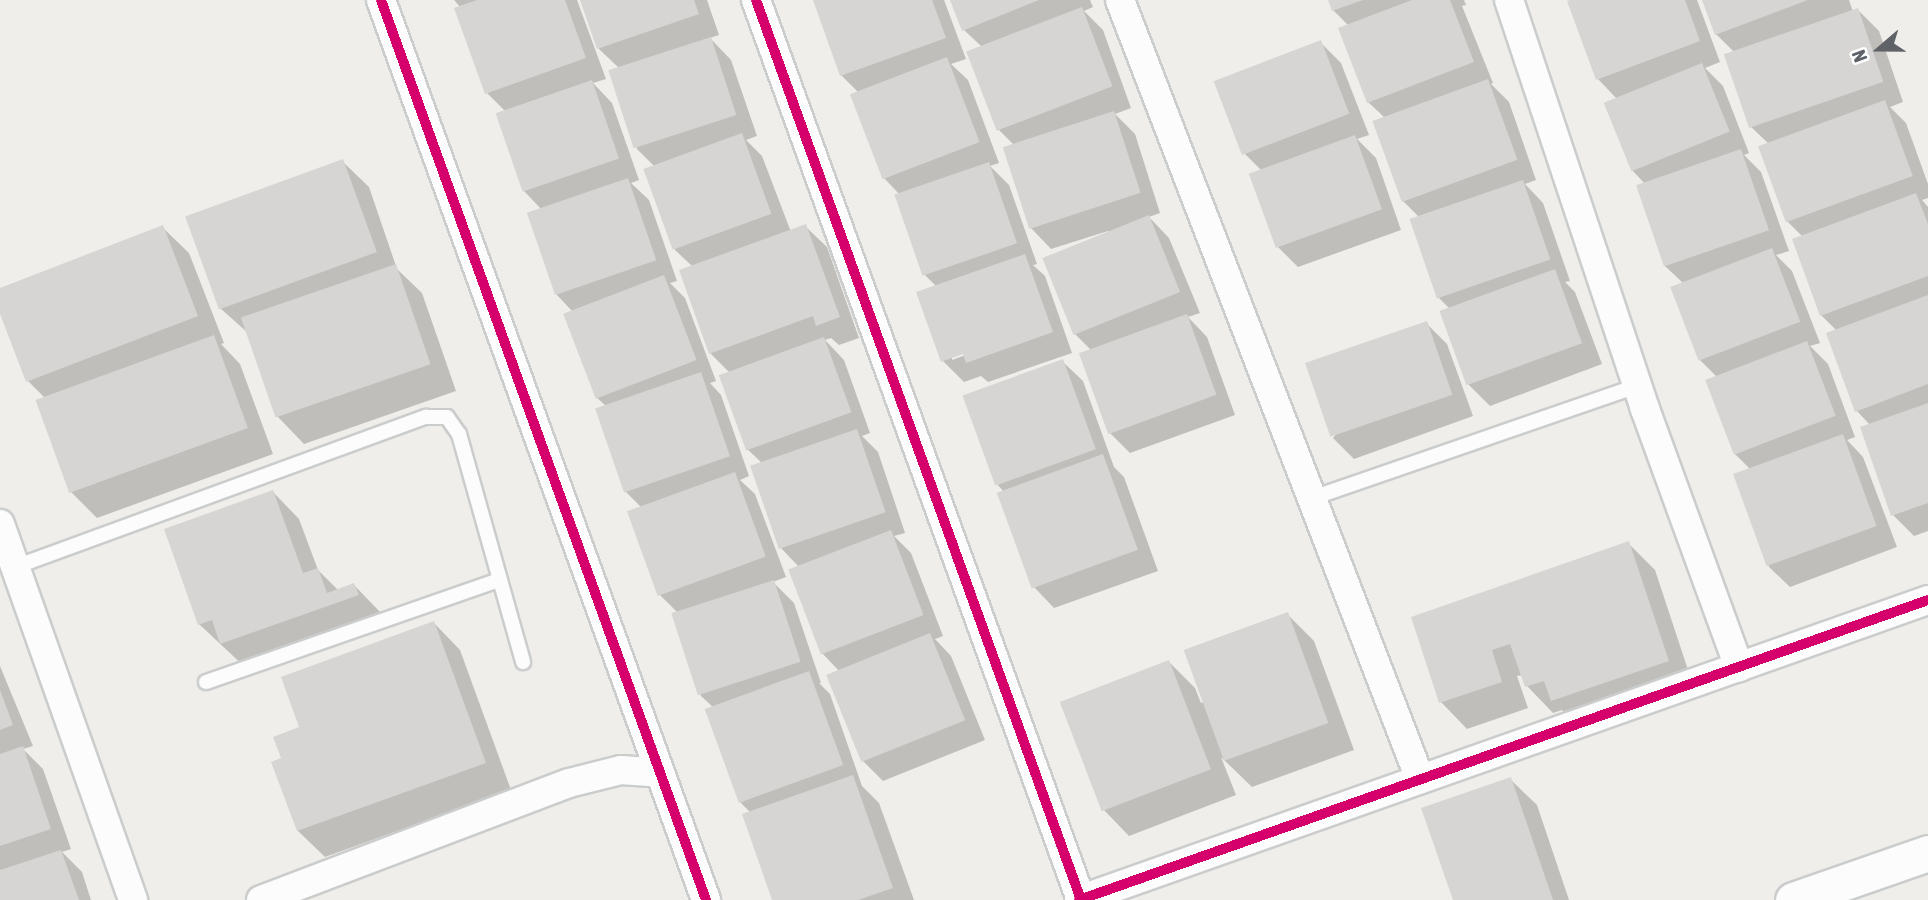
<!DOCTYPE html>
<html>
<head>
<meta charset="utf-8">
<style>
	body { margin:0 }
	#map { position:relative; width:1928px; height:900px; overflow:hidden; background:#efeeea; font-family:"Asap Condensed",sans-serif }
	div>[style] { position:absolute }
	.shadow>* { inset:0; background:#0003 }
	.building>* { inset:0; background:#d6d5d3; transform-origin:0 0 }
	.roads { filter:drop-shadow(2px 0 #cbcccc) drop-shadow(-2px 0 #cbcccc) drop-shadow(0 2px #cbcccc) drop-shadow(0 -2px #cbcccc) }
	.service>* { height:14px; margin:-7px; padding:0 7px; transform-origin:7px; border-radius:7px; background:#fdfcfc }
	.minor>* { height:28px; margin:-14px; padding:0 14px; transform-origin:14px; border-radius:14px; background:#fdfcfc }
	.tertiary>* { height:35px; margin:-17.5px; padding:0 17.5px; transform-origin:17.5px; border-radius:17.5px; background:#fdfcfc }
	.cycleway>* { height:10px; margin:-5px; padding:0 5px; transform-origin:5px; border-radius:5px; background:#d6006c }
	span { translate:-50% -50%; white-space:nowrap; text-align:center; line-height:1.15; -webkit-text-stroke:5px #fff; paint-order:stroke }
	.north { position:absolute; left:1844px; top:14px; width:70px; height:70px; -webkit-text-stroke:5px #fff; paint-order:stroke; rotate:250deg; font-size:19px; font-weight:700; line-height:28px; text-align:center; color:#5f6368 }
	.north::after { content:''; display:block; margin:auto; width:24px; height:32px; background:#5f6368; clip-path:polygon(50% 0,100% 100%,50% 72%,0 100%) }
</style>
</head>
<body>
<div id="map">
	<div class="shadow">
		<i style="clip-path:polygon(454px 0,577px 0,606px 79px,593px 83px,612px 103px,639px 180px,631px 183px,649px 200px,677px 281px,670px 283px,685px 298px,716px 381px,710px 383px,721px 395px,749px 476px,740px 480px,755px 494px,786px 577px,773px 582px,794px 603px,821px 683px,819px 683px,830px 694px,862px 786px,879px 803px,914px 900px,774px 900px,751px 813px,741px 803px,714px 708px,701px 696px,679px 614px,660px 595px,642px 508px,625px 491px,606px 406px,596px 397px,572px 311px,557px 295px,542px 210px,524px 191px,505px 111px,487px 93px,461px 8px)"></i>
		<i style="clip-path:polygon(582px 0,707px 0,719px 35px,710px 38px,731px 60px,757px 136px,746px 140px,762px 156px,791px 232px,806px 227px,827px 247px,859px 338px,839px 345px,831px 338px,825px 340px,844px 360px,870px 433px,862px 436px,878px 452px,905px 533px,894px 536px,911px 553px,943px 636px,935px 639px,951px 656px,985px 740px,883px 781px,862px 760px,839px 671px,822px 653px,790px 570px,799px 567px,780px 547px,762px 463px,746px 448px,729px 372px,710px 353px,693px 267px,675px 250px,655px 167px,637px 149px,620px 69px,599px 49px)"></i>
		<i style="clip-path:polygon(evenodd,814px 0,944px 0,966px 59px,951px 64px,968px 80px,999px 163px,990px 166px,1009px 185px,1037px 264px,1033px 265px,1045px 276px,1072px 353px,988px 382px,981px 376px,964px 382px,943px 361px,937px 287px,925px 275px,901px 196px,884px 178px,859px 93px,841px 75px,814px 0,970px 350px,971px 353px,952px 360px,952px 356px,970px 350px)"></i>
		<i style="clip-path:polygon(952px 0,1090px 0,1093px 7px,1084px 11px,1103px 30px,1131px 108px,1115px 114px,1135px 134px,1160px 213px,1149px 217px,1169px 238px,1200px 313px,1188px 317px,1207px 337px,1235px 415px,1130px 453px,1109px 432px,1091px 350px,1075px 334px,1109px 233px,1108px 231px,1051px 249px,1031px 228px,1014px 145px,998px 129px,981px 46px,964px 30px)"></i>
		<i style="clip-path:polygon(1330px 0,1464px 0,1466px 5px,1462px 6px,1493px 83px,1491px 84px,1509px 102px,1536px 180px,1525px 184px,1543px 203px,1570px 281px,1565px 282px,1575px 292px,1602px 364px,1490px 406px,1469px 385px,1451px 310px,1439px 298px,1420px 218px,1401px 199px,1384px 117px,1368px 102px,1349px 26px,1333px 10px)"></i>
		<i style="clip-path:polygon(1575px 0,1697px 0,1720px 62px,1705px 68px,1723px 86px,1749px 153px,1744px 155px,1761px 172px,1789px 251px,1776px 255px,1792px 271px,1820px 343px,1810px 346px,1828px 364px,1855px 437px,1847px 440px,1863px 457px,1897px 547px,1790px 587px,1769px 567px,1751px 470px,1735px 454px,1717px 377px,1700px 360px,1684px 284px,1665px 266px,1646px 185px,1632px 170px,1605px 103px,1617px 99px,1598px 79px,1569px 2px)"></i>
		<i style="clip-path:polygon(1704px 0,1849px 0,1853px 12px,1858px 10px,1879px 31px,1903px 102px,1890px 107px,1906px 123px,1928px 184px,1928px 198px,1922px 200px,1928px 207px,1928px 531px,1914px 536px,1893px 515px,1870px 425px,1857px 411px,1837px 331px,1821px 315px,1802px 236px,1787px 221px,1769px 144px,1750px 126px,1734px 52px,1716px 34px)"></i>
		<i style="clip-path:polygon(1320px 42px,1341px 63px,1369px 135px,1357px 139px,1376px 158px,1401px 230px,1298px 267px,1277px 246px,1261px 170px,1245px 154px)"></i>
		<i style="clip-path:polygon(342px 161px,369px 187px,397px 269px,422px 293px,456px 391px,304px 444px,278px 417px,248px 333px,220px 308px)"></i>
		<i style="clip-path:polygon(162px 227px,189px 253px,224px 343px,221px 344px,240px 364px,273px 454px,97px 518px,70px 491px,45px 398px,28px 381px,0 309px,0 290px)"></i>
		<i style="clip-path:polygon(1426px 323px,1447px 344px,1473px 416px,1354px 459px,1333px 438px)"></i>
		<i style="clip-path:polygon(1062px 361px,1083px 381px,1114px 467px,1124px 477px,1158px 571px,1054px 608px,1034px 587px,999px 494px,1004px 492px,996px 483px,965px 396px)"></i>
		<i style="clip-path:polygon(273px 492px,299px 519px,318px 570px,339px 591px,354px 585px,380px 612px,384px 621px,248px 670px,199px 624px)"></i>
		<i style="clip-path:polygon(1628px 543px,1655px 570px,1694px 688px,1579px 726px,1562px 710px,1553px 713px,1527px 686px,1523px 675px,1517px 676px,1528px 708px,1467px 729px,1441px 702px,1413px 618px)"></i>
		<i style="clip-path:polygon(1287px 614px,1314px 641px,1354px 750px,1252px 787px,1221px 757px,1236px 795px,1129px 836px,1103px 809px,1062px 703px,1169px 662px,1195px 688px,1201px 703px,1204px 702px)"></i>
		<i style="clip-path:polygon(434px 623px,460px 650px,511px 790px,325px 857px,298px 831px,283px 759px,301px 728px)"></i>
		<i style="clip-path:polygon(0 666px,33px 746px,23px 749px,43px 769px,71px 849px,62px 852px,82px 872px,91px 900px,0 900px)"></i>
		<i style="clip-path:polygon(1510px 779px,1537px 805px,1569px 900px,1455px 900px)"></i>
	</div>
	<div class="building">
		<i style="clip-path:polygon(477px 0,565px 0,586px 58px,485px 94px,454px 8px)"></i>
		<i style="clip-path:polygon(580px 0,694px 0,699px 14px,597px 49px)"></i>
		<i style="clip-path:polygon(813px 0,932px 0,946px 38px,840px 76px)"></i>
		<i style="clip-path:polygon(950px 0,1039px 0,962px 31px)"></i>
		<i style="clip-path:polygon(1328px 0,1363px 0,1332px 11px)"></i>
		<i style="clip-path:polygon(1412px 0,1450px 0,1474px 62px,1367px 103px,1338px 28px)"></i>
		<i style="clip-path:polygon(1570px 0,1685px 0,1700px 41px,1596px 80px,1567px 1px)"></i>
		<i style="clip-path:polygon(1702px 0,1808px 0,1715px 35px)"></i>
		<i style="left:1082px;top:7px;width:85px;height:124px;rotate:69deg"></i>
		<i style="left:1858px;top:8px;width:78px;height:142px;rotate:71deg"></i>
		<i style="left:711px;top:37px;width:82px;height:108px;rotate:72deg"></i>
		<i style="left:1321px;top:40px;width:79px;height:115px;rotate:69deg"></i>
		<i style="left:947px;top:57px;width:91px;height:104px;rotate:69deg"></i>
		<i style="left:1702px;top:63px;width:74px;height:106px;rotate:68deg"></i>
		<i style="left:1488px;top:79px;width:86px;height:123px;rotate:70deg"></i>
		<i style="left:592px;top:80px;width:83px;height:102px;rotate:71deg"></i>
		<i style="left:1885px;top:100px;width:81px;height:135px;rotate:70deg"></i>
		<i style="left:1114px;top:111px;width:86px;height:117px;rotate:72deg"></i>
		<i style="left:742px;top:133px;width:86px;height:105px;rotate:70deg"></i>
		<i style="left:1355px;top:135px;width:79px;height:113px;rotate:70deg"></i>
		<i style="left:1741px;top:149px;width:86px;height:111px;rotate:71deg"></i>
		<i style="left:343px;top:159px;width:99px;height:168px;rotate:70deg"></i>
		<i style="left:989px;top:162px;width:86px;height:100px;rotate:71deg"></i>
		<i style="left:628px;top:178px;width:87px;height:107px;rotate:71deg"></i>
		<i style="left:1523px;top:180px;width:84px;height:120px;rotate:71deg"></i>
		<i style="clip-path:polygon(1916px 193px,1928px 224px,1928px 276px,1820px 316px,1792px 239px)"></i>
		<i style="left:1149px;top:215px;width:83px;height:115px;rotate:68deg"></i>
		<i style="clip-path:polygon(806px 224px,840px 317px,816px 326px,813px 316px,709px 354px,679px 270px)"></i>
		<i style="clip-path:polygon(163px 225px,198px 316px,26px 382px,0 314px,0 288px)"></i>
		<i style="left:1772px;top:248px;width:79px;height:109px;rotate:69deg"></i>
		<i style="clip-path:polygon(1025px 254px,1053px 332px,966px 363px,963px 354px,941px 362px,916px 292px)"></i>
		<i style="left:396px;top:264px;width:106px;height:164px;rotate:71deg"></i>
		<i style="left:1555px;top:269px;width:79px;height:123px;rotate:70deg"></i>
		<i style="left:664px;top:275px;width:91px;height:108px;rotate:69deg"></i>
		<i style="clip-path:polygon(1928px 295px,1928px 384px,1855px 412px,1826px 333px)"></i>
		<i style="left:1187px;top:314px;width:86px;height:115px;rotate:70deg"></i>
		<i style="left:1427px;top:321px;width:78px;height:129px;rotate:71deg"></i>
		<i style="left:214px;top:335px;width:99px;height:190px;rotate:70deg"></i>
		<i style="left:824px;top:337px;width:80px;height:112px;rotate:70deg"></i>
		<i style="left:1807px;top:341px;width:80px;height:109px;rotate:69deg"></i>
		<i style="left:1063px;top:359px;width:96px;height:107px;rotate:70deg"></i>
		<i style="left:701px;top:372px;width:89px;height:112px;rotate:71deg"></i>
		<i style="clip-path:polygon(1928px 403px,1928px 503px,1891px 516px,1860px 427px)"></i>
		<i style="left:857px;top:429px;width:88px;height:113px;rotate:71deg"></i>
		<i style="left:1843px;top:434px;width:98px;height:117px;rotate:70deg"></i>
		<i style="left:1103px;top:454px;width:102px;height:113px;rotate:70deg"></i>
		<i style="left:735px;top:472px;width:90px;height:115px;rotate:70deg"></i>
		<i style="clip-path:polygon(273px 490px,303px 573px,318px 568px,327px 593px,354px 583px,359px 595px,220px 644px,212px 620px,198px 625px,164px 529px)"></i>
		<i style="left:891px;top:530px;width:91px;height:110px;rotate:69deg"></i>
		<i style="clip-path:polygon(1629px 541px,1669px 661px,1551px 701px,1544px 681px,1525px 687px,1510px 644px,1492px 650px,1502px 682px,1439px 703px,1411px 617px)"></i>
		<i style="left:774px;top:580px;width:86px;height:108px;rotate:72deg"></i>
		<i style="left:1288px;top:612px;width:118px;height:111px;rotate:70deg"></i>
		<i style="clip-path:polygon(434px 621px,486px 763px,297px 831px,271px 762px,281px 758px,273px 737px,299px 727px,281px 677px)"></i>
		<i style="left:930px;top:633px;width:94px;height:112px;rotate:68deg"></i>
		<i style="left:1169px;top:660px;width:117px;height:117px;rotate:69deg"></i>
		<i style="left:809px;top:671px;width:100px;height:111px;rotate:70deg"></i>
		<i style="clip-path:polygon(0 690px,13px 725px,0 730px)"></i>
		<i style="clip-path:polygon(23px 746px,51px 829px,0 846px,0 754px)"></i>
		<i style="clip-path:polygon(853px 775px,893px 888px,858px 900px,772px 900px,742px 814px)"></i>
		<i style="clip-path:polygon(1511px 777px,1553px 900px,1453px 900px,1421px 808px)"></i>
		<i style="clip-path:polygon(61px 850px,79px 900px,0 900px,0 870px)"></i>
	</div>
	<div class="roads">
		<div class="service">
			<i style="left:1312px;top:498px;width:344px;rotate:-19deg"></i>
			<i style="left:15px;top:567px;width:438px;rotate:-20.1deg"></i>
			<i style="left:426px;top:417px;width:21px"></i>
			<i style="left:447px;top:417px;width:21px;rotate:55deg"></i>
			<i style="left:459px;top:434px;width:237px;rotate:74.3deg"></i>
			<i style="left:206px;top:682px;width:310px;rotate:-19.2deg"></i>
		</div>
		<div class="minor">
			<i style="left:381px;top:0;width:957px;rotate:70.14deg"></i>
			<i style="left:756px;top:0;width:957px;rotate:70.14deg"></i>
			<i style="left:1120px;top:0;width:835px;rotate:68.94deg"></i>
			<i style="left:1509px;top:0;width:431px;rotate:71.6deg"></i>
			<i style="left:1645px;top:409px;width:275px;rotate:70deg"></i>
			<i style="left:0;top:524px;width:399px;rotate:70.5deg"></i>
			<i style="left:261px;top:900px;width:329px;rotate:-20.8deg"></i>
			<i style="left:569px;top:783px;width:54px;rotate:-14deg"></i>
			<i style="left:621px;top:770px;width:39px;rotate:4deg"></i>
			<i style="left:1079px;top:900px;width:900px;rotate:-19.46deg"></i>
		</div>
		<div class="tertiary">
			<i style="left:1793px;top:900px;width:143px;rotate:-19.2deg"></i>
		</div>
	</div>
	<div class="cycleway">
		<i style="left:381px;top:0;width:957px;rotate:70.14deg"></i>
		<i style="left:756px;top:0;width:957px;rotate:70.14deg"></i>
		<i style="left:1079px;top:900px;width:900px;rotate:-19.46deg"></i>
	</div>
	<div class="north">N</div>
</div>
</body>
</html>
